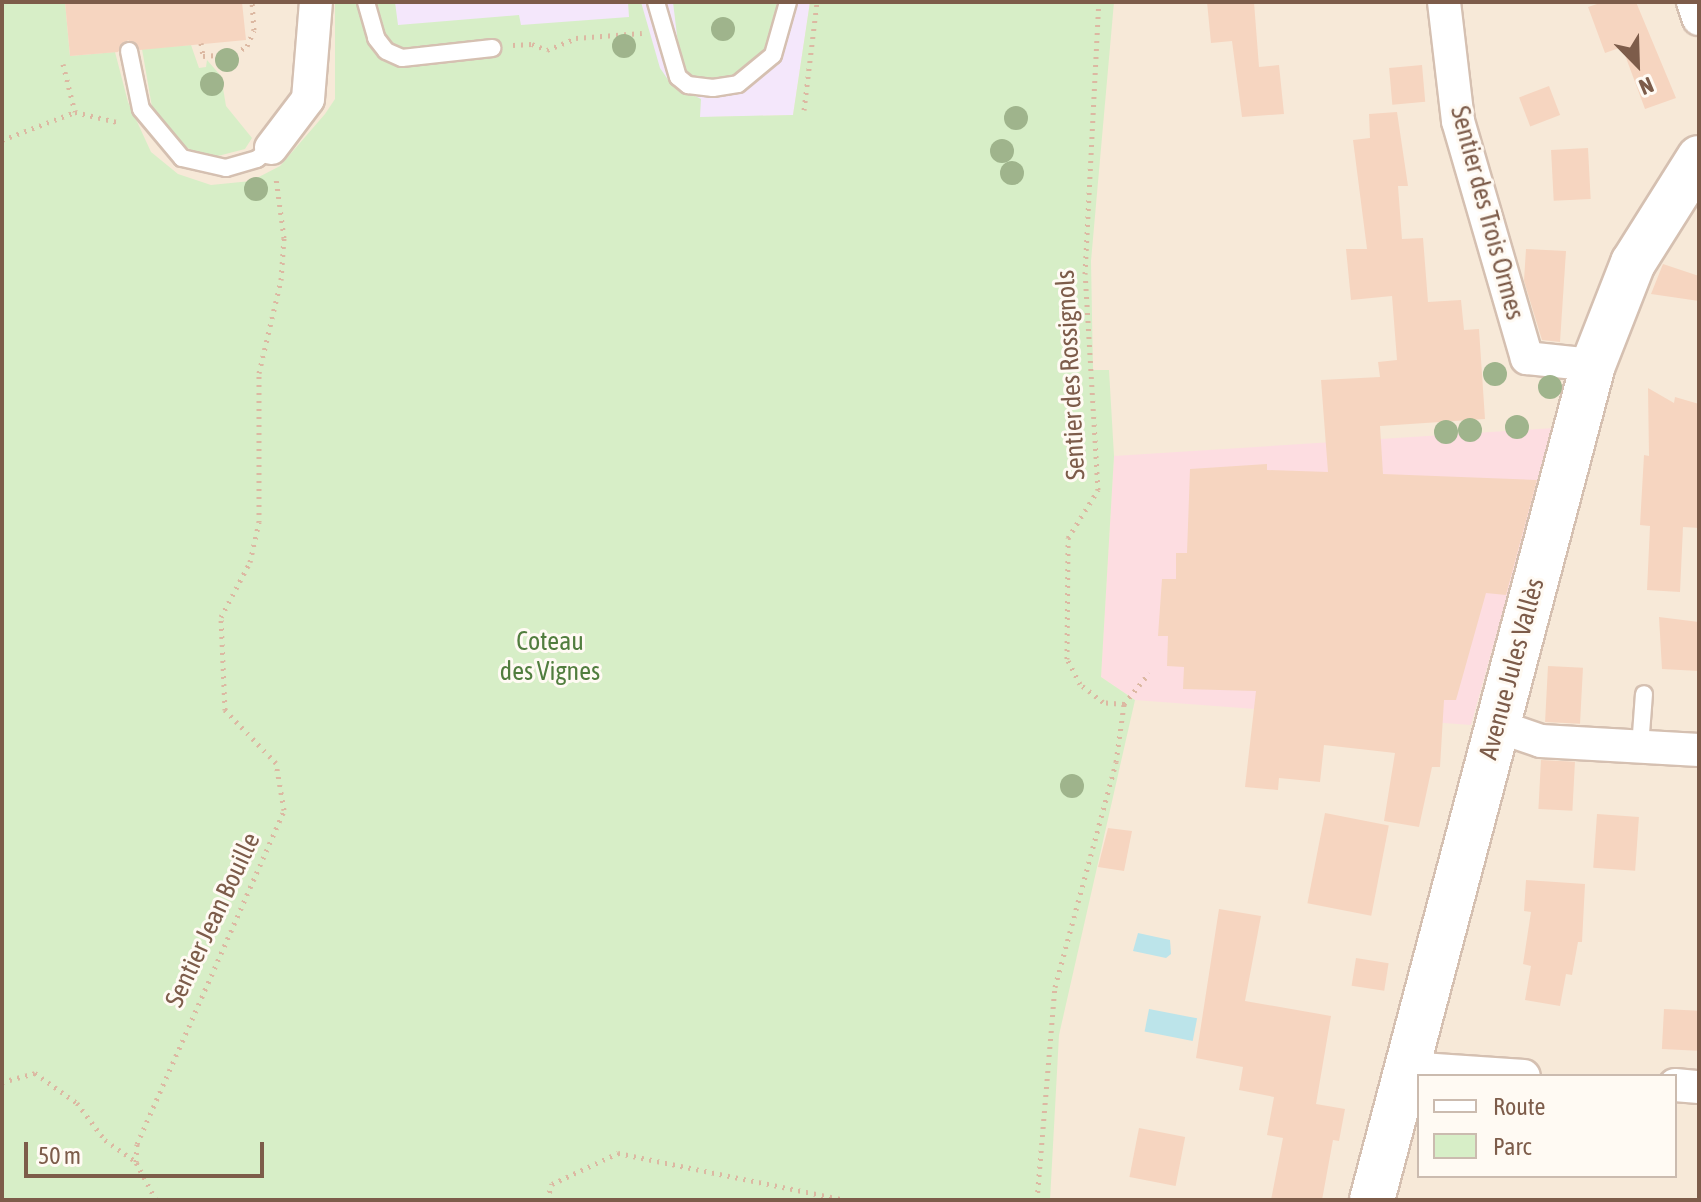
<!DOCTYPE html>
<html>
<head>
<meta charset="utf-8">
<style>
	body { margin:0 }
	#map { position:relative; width:1701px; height:1202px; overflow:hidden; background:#fef7eb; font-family:"Asap Condensed",sans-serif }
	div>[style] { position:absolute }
	.residential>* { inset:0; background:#f7e9d8 }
	.education>* { inset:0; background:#f4e7fb }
	.medical>* { inset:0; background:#fddde1 }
	.green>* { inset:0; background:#d7eec7 }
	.water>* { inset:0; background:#bce4ea; transform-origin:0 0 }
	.building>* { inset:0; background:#f6d5c0; transform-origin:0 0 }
	.path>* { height:5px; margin-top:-2.5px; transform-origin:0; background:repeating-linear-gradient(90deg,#dcb8a2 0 2px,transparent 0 8px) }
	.roads { filter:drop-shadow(2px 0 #d5c0b1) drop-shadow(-2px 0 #d5c0b1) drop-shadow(0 2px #d5c0b1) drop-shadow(0 -2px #d5c0b1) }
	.lane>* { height:16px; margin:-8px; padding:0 8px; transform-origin:8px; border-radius:8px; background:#fff }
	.street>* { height:32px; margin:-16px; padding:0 16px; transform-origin:16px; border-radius:16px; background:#fff }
	.secondary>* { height:44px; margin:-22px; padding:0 22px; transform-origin:22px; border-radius:22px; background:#fff }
	.trees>* { width:24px; height:24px; margin:-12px; border-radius:50%; background:#9fb48c }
	span { translate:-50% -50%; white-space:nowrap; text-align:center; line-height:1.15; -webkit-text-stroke:6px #fffaf3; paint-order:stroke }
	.street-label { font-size:26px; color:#7d5c4a }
	.park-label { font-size:26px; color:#517d3e }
	.frame { position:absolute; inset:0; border:4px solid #7d5c4a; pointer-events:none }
	.legend { position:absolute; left:1417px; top:1074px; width:260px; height:104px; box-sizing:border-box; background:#fffaf3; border:2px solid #cbbbaf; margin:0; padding:10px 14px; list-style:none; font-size:24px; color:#7d5c4a }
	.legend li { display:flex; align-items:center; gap:16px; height:40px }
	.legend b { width:40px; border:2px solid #cbbbaf }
	.north { position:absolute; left:1597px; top:24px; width:80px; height:80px; -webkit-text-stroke:6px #fffaf3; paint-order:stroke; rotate:157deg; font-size:22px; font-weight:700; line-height:32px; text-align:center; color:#7d5c4a }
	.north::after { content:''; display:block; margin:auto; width:28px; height:36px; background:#7d5c4a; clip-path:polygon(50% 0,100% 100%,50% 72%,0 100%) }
	.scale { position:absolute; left:24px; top:1142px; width:240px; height:36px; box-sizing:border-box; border:4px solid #7d5c4a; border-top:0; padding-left:10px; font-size:24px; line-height:28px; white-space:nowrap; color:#7d5c4a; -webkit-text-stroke:6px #fffaf3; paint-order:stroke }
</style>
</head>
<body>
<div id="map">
	<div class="residential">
		<i style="clip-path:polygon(evenodd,2px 2px,1699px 2px,1699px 1200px,2px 1200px,2px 2px,1419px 1076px,1675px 1076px,1675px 1176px,1419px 1176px,1419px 1076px)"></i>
	</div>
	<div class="education">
		<i style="clip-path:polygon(335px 2px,810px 2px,793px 115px,662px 118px,335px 99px)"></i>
	</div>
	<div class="medical">
		<i style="clip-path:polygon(1554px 428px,1471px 725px,1135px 700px,1101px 677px,1114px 456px)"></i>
	</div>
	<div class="green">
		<i style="clip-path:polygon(2px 2px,65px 2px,70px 56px,115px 52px,128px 102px,151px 152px,178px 174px,211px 185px,251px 181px,280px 166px,325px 114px,335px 99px,335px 2px,395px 2px,398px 25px,519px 15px,521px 25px,629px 17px,628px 2px,641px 2px,660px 68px,671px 84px,701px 99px,700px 117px,793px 115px,810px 2px,1114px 2px,1091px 261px,1093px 370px,1109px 370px,1114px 456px,1101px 677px,1135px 700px,1059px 1035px,1050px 1200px,2px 1200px)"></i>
		<i style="clip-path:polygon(673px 2px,777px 2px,769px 45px,739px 76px,700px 81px,681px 69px)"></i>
		<i style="clip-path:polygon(191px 45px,199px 68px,206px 67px,207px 60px,221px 76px,226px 106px,252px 138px,245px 149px,214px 157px,199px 154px,182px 145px,152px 107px,142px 49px)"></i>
	</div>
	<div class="water">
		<i style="clip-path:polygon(1138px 933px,1170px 940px,1171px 954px,1166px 958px,1133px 951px)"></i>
		<i style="left:1149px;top:1009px;width:49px;height:23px;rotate:11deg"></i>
	</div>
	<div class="building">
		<i style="clip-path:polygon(65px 2px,242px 2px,246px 40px,140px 50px,128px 40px,118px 52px,70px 56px)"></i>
		<i style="clip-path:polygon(1207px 2px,1254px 2px,1259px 67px,1279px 65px,1284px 114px,1242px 117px,1232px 41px,1211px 43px)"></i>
		<i style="clip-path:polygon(1603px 2px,1636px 2px,1676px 98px,1645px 109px,1622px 47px,1605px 53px,1588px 7px)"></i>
		<i style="left:1422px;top:65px;width:37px;height:33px;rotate:85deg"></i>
		<i style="left:1549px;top:86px;width:31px;height:32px;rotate:69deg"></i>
		<i style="clip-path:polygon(1397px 112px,1408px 186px,1398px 186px,1402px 239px,1423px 238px,1428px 302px,1461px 300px,1464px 330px,1479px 329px,1485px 419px,1380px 426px,1383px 474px,1537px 480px,1506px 595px,1486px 593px,1456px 700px,1444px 700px,1440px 767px,1432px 767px,1419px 827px,1384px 821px,1395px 753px,1324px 745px,1320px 782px,1279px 778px,1278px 790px,1245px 787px,1256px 691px,1183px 689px,1184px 667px,1167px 666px,1168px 636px,1158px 636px,1162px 579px,1176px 579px,1176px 553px,1187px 553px,1190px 469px,1267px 464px,1267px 470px,1328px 472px,1321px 380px,1380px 377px,1378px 362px,1397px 360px,1392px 296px,1351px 300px,1346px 249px,1367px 249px,1353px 140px,1370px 138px,1369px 114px)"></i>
		<i style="left:1588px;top:148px;width:51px;height:37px;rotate:87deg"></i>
		<i style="clip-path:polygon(1526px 249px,1566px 251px,1560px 342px,1542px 340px,1524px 281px)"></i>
		<i style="clip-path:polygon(1663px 264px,1699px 276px,1699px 301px,1651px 294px)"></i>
		<i style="clip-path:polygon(1648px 388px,1674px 403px,1675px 397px,1699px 404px,1699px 528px,1683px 527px,1680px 592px,1647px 590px,1650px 526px,1640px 525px,1644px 455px,1649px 456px)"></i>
		<i style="clip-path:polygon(1659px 617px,1699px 622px,1699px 671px,1662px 669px)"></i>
		<i style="left:1548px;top:666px;width:35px;height:56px;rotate:3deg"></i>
		<i style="left:1541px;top:760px;width:34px;height:49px;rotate:3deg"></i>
		<i style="left:1325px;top:813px;width:65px;height:92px;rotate:11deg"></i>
		<i style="left:1597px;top:814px;width:42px;height:54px;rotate:4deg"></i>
		<i style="clip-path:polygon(1108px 828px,1132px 831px,1124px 871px,1098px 867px)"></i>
		<i style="clip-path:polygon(1526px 880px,1585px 884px,1582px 942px,1578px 942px,1572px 975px,1566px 974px,1560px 1006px,1525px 1000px,1531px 966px,1523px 964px,1531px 912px,1524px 911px)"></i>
		<i style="clip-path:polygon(1219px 909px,1261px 916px,1245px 1001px,1331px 1016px,1316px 1104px,1345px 1109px,1339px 1141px,1333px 1140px,1322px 1200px,1271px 1200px,1283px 1138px,1267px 1135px,1274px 1097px,1239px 1090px,1243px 1067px,1196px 1058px)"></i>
		<i style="left:1356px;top:958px;width:33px;height:28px;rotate:9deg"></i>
		<i style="left:1664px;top:1009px;width:35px;height:40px;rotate:3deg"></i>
		<i style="left:1139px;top:1128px;width:47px;height:50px;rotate:11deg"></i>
	</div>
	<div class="path">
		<i style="left:201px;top:43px;width:13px;rotate:81deg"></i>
		<i style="left:203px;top:56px;width:32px;rotate:-4deg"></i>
		<i style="left:235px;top:54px;width:14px;rotate:-34deg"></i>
		<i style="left:247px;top:46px;width:17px;rotate:-66deg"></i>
		<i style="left:254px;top:30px;width:28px;rotate:-94deg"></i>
		<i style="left:513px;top:45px;width:19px;rotate:-3deg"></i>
		<i style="left:532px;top:44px;width:16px;rotate:22deg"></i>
		<i style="left:547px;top:50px;width:31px;rotate:-22deg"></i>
		<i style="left:576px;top:38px;width:66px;rotate:-4.3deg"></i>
		<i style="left:63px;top:64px;width:49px;rotate:76deg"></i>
		<i style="left:804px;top:110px;width:109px;rotate:-83.1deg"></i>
		<i style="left:2px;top:140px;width:78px;rotate:-21deg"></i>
		<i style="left:75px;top:112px;width:47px;rotate:13.4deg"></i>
		<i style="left:1124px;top:704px;width:40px;rotate:-51deg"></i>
		<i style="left:2px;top:1082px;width:34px;rotate:-15deg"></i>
		<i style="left:35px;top:1073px;width:52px;rotate:35.5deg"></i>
		<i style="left:77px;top:1103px;width:46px;rotate:52.9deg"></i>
		<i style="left:105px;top:1140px;width:37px;rotate:35deg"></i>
		<i style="left:156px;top:1200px;width:43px;rotate:-117.8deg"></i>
		<i style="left:136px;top:1162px;width:18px;rotate:-87deg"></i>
		<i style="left:137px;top:1144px;width:365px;rotate:-66.2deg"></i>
		<i style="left:284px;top:810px;width:48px;rotate:-99.7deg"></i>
		<i style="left:276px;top:763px;width:74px;rotate:-133.9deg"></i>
		<i style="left:225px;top:710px;width:93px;rotate:-92.5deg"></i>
		<i style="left:221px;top:617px;width:62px;rotate:-62.2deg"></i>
		<i style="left:250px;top:562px;width:41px;rotate:-77.3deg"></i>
		<i style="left:259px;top:522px;width:149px;rotate:-90deg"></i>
		<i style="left:259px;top:373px;width:96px;rotate:-76.7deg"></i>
		<i style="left:281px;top:280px;width:42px;rotate:-85.9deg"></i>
		<i style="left:284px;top:238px;width:61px;rotate:-97.6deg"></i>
		<i style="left:547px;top:1200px;width:17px;rotate:-73deg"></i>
		<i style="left:552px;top:1184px;width:73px;rotate:-25.2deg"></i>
		<i style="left:618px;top:1153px;width:232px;rotate:11.7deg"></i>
		<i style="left:1037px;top:1200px;width:214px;rotate:-85.2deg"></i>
		<i style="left:1055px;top:987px;width:233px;rotate:-74.8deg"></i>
		<i style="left:1116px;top:762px;width:59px;rotate:-82.1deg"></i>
		<i style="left:1124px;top:704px;width:21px;rotate:-175deg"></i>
		<i style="left:1103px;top:702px;width:29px;rotate:-142deg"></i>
		<i style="left:1080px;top:684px;width:28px;rotate:-117deg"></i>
		<i style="left:1067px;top:659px;width:121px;rotate:-89.5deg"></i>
		<i style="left:1068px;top:538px;width:57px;rotate:-58deg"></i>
		<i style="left:1098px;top:490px;width:216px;rotate:-93.4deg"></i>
		<i style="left:1085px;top:274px;width:272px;rotate:-87.1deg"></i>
	</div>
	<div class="roads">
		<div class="lane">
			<i style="left:366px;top:2px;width:37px;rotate:74deg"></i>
			<i style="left:376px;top:38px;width:16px;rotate:52deg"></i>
			<i style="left:386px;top:51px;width:17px;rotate:24deg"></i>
			<i style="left:402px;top:58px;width:91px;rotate:-6.3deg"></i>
			<i style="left:656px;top:2px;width:78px;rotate:73.7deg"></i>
			<i style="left:678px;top:77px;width:13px;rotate:39deg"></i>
			<i style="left:688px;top:85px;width:25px;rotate:7deg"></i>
			<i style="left:713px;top:88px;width:25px;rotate:-9deg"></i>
			<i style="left:738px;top:84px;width:45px;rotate:-39.6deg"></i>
			<i style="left:773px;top:55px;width:55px;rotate:-74.2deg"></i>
			<i style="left:129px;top:51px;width:59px;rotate:78.3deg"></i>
			<i style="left:141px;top:109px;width:64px;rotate:50.1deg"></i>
			<i style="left:182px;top:158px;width:45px;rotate:12.8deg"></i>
			<i style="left:226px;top:168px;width:32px;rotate:-16deg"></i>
			<i style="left:257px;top:159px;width:18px;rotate:-38deg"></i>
			<i style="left:1640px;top:747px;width:53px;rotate:-85.7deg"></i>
		</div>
		<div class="street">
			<i style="left:1444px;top:2px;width:120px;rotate:83.3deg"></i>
			<i style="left:1458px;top:121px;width:247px;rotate:73.8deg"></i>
			<i style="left:1527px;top:358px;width:66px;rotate:6.1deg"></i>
			<i style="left:1693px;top:2px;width:18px;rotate:71deg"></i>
			<i style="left:271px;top:148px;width:61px;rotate:-52.9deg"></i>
			<i style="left:308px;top:99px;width:97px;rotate:-85.3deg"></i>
			<i style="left:1497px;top:726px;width:46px;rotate:18.8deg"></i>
			<i style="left:1541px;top:741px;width:158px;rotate:3.3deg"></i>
			<i style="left:1406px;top:1068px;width:118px;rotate:3.9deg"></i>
			<i style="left:1675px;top:1085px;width:24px;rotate:5deg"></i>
		</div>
		<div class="secondary">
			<i style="left:1372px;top:1200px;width:864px;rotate:-75.18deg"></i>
			<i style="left:1593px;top:365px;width:110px;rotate:-68.6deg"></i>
			<i style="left:1633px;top:263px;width:124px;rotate:-57.8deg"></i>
		</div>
	</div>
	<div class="trees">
		<i style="left:723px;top:29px"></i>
		<i style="left:624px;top:46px"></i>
		<i style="left:227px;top:60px"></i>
		<i style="left:212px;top:84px"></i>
		<i style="left:1016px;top:118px"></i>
		<i style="left:1002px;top:151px"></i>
		<i style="left:1012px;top:173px"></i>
		<i style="left:256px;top:189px"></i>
		<i style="left:1495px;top:374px"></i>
		<i style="left:1550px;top:387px"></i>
		<i style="left:1517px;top:427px"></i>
		<i style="left:1470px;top:430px"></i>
		<i style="left:1446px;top:432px"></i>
		<i style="left:1072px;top:786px"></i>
	</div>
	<div class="street-label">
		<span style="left:1487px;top:213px;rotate:75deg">Sentier des Trois Ormes</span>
		<span style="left:1071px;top:375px;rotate:-93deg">Sentier des Rossignols</span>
		<span style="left:1512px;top:669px;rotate:-75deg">Avenue Jules Vallès</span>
		<span style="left:213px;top:920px;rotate:-65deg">Sentier Jean Bouille</span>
	</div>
	<div class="park-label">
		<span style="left:550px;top:657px">Coteau<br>des Vignes</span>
	</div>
	<div class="frame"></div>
	<ul class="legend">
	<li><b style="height:10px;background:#fff"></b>Route</li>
	<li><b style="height:22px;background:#d7eec7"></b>Parc</li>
	</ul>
	<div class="north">N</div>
	<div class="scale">50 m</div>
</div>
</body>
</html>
